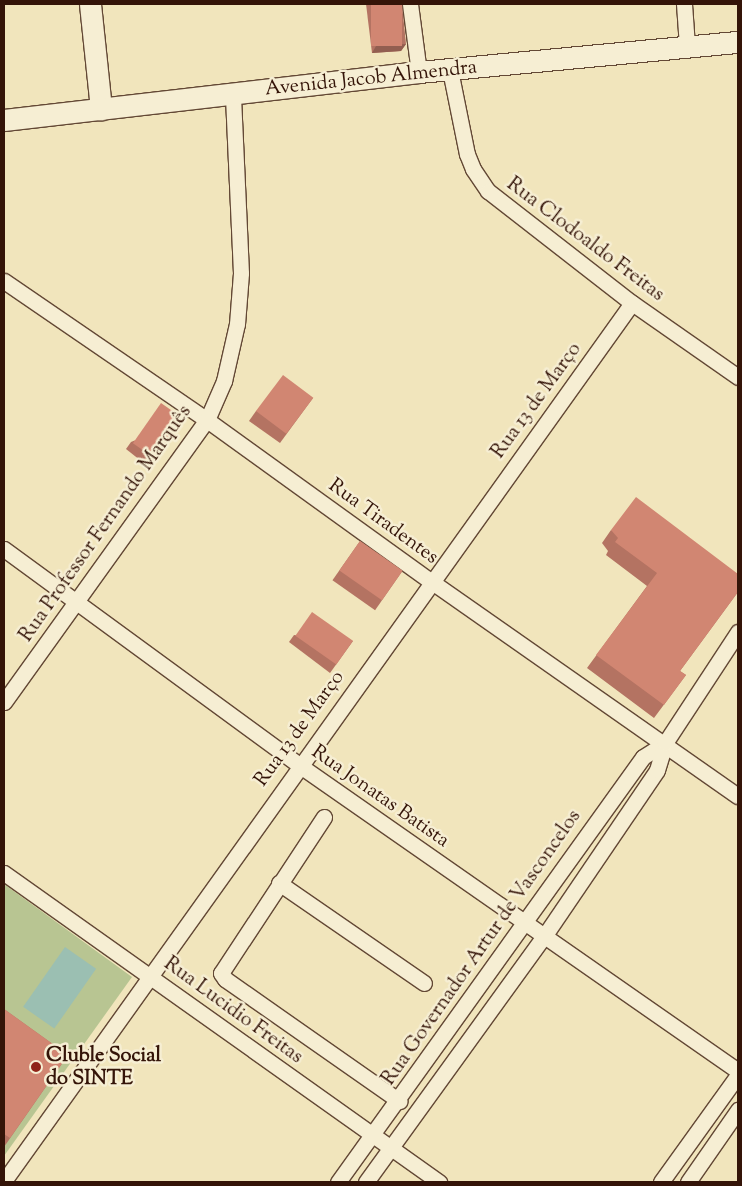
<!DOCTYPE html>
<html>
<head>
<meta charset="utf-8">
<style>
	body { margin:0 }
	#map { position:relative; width:742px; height:1186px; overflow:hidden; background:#f1e5bc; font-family:"Sorts Mill Goudy",serif }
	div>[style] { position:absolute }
	.green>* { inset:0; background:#b8c592 }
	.water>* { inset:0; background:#9bbfb2; transform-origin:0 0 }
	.roads { filter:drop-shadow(1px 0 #634835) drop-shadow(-1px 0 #634835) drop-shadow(0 1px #634835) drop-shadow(0 -1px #634835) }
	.street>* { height:15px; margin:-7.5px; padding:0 7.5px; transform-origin:7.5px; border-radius:7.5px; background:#f6eed3 }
	.secondary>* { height:21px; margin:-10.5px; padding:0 10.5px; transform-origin:10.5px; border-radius:10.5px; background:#f6eed3 }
	.wall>* { inset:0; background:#b47362; transform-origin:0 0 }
	.shaded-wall>* { inset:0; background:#925e50 }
	.building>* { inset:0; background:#d18672; transform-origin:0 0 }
	.dots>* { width:14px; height:14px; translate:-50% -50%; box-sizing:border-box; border:2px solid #f6eed3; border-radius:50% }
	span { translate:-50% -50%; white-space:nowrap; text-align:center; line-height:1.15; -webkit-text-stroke:5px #f6eed3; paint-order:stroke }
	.street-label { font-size:20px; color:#341408 }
	.poi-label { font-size:20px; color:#341408; font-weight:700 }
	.left { translate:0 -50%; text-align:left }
	.frame { position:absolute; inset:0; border:5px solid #341408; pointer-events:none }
</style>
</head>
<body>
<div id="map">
	<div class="green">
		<i style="clip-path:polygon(4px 884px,132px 977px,4px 1156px)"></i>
	</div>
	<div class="water">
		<i style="left:65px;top:947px;width:38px;height:73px;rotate:35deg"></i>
	</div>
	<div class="roads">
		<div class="street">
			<i style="left:410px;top:4px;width:69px;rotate:82.5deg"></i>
			<i style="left:684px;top:4px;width:42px;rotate:85.9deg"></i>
			<i style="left:450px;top:70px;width:86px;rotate:78.6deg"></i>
			<i style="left:467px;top:154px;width:16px;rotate:68deg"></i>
			<i style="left:473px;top:169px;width:27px;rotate:56deg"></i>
			<i style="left:488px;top:191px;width:182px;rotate:37.9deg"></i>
			<i style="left:632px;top:303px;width:129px;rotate:34.9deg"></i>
			<i style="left:4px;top:281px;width:246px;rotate:34.4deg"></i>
			<i style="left:207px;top:420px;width:277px;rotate:35.8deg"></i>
			<i style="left:432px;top:582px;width:373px;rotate:35deg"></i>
			<i style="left:4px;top:549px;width:366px;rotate:36.2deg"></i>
			<i style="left:299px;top:765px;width:535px;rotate:34.88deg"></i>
			<i style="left:4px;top:702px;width:347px;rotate:-54.3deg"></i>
			<i style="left:207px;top:420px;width:43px;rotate:-66.4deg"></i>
			<i style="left:224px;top:381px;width:58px;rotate:-77.2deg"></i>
			<i style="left:237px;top:324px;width:51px;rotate:-85.5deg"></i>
			<i style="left:241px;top:273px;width:179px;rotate:-92.6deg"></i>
			<i style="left:324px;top:817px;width:187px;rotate:123.4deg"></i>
			<i style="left:221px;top:973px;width:7px;rotate:56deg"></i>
			<i style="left:225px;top:979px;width:213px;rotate:35deg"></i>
			<i style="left:4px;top:873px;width:534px;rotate:35.39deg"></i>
			<i style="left:279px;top:883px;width:176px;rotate:34.6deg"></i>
			<i style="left:4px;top:1181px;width:1079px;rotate:-54.43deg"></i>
			<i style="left:338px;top:1182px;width:523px;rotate:-54.33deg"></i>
			<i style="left:643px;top:757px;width:26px;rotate:-32deg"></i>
			<i style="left:366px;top:1182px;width:305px;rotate:-54.1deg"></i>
			<i style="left:545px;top:935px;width:199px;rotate:-55.8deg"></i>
			<i style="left:657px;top:770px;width:28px;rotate:-73deg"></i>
			<i style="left:665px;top:743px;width:133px;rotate:-56.7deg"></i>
			<i style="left:661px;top:1182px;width:132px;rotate:-54.3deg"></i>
			<i style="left:688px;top:1182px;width:88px;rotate:-55.2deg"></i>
		</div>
		<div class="secondary">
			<i style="left:90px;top:4px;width:106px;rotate:84deg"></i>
			<i style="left:4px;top:120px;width:418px;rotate:-6.6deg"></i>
			<i style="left:419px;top:72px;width:320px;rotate:-5.4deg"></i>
		</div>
	</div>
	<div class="wall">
		<i style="clip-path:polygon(366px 4px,402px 4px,406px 44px,401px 51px,372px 53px)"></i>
		<i style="clip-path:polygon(313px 398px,280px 443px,249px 421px,256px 411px)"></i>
		<i style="clip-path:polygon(185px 420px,150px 468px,126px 449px,131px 442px)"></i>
		<i style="clip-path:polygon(611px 530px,738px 574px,738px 592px,680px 671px,686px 675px,654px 718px,587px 668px,647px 586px,606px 555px,608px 551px,602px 543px)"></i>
		<i style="left:360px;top:541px;width:52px;height:48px;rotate:35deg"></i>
		<i style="clip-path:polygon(294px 635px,353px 641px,330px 673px,289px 642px)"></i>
		<i style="clip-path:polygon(4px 1009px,68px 1055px,4px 1147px)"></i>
	</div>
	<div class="shaded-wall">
		<i style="clip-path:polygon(406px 44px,401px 51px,372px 53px,376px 46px)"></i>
	</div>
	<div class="building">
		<i style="left:371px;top:4px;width:31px;height:42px"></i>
		<i style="left:283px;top:375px;width:38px;height:45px;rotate:37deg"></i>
		<i style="left:161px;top:403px;width:29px;height:49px;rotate:35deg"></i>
		<i style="clip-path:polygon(636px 497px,738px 574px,738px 592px,680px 671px,686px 675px,664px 705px,596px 655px,657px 573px,615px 542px,618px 538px,611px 530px)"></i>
		<i style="left:360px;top:541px;width:52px;height:36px;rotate:35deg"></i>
		<i style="left:312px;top:612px;width:50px;height:29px;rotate:35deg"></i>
		<i style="clip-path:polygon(4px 1009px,68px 1055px,10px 1138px,4px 1134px)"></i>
	</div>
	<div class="dots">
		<i style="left:36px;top:1067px;background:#8f2418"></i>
	</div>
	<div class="street-label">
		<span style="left:371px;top:79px;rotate:-6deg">Avenida Jacob Almendra</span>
		<span style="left:585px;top:240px;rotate:37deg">Rua Clodoaldo Freitas</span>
		<span style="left:537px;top:401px;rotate:-54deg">Rua 13 de Março</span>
		<span style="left:383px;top:522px;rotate:36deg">Rua Tiradentes</span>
		<span style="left:106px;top:524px;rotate:-55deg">Rua Professor Fernando Marquês</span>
		<span style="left:300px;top:729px;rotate:-54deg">Rua 13 de Março</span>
		<span style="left:380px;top:797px;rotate:35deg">Rua Jonatas Batista</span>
		<span style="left:482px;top:948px;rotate:-55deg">Rua Governador Artur de Vasconcelos</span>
		<span style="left:233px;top:1011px;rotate:36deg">Rua Lucidio Freitas</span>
	</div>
	<div class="poi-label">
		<span class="left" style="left:46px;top:1068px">Cluble Social<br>do SINTE</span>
	</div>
	<div class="frame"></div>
</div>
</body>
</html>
